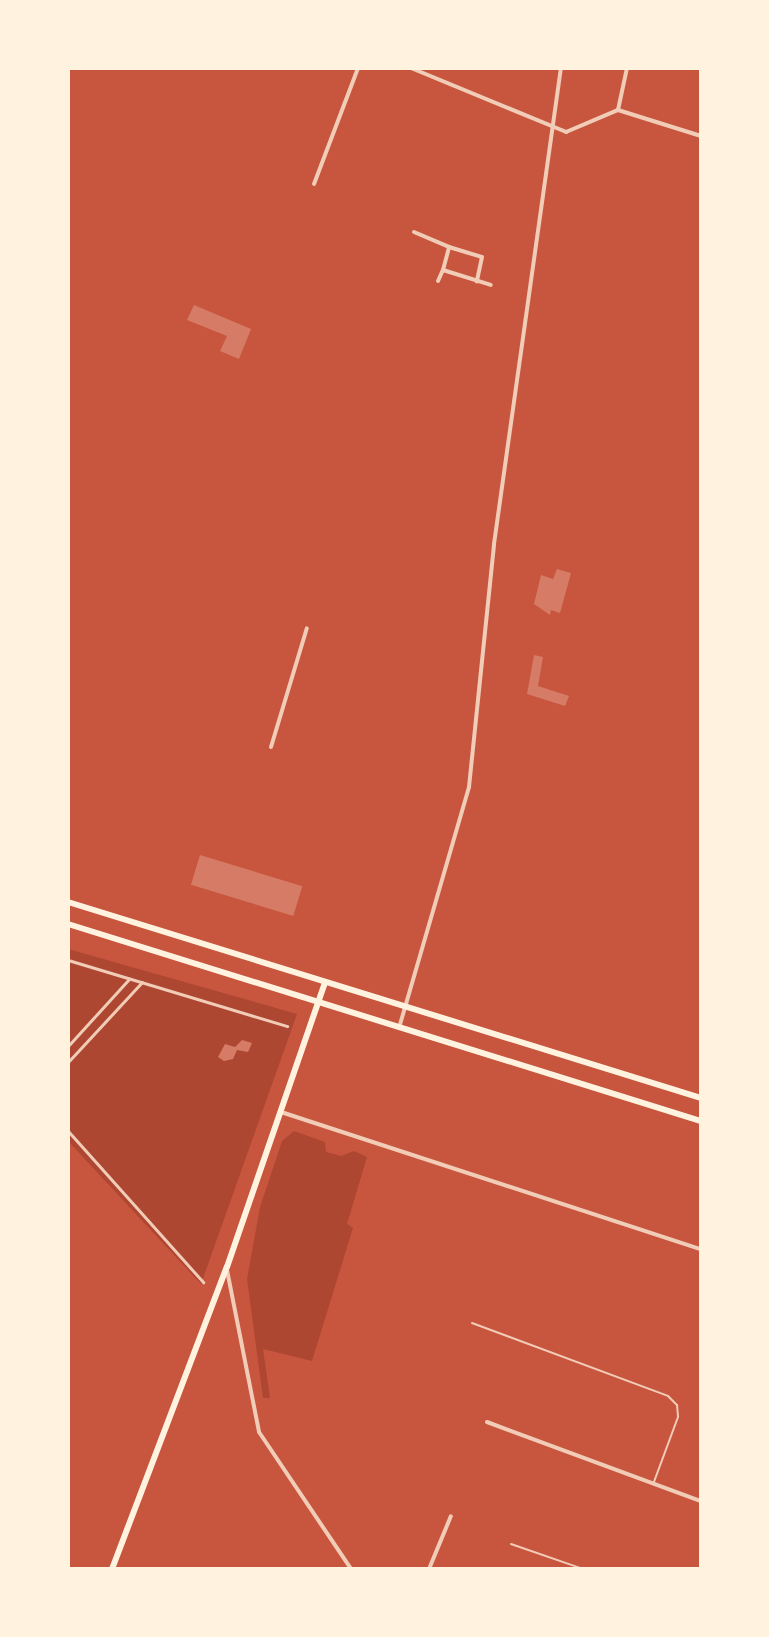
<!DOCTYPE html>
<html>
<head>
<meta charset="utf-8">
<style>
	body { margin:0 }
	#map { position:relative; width:769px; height:1637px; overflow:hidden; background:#c8553d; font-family:"Fira Sans",sans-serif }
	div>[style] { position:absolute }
	.green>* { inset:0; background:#ae4732 }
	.building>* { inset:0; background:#d67c66; transform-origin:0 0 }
	.service>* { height:2px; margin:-1px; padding:0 1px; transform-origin:1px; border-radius:1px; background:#f1ccb7 }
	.pedestrian>* { height:3px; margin:-1.5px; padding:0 1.5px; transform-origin:1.5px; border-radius:1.5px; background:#f1ccb7 }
	.minor>* { height:4px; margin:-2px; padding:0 2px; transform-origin:2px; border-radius:2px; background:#f1ccb7 }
	.secondary>* { height:6px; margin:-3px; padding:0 3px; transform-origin:3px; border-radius:3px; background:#fff3e0 }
	.primary>* { height:6px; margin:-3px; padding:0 3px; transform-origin:3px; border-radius:3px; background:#fff3e0 }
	span { translate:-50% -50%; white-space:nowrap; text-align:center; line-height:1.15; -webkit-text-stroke:8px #fff3e0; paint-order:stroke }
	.frame { position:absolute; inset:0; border:70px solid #fff3e0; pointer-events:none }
</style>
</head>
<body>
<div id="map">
	<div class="green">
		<i style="clip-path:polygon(68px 949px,297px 1014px,201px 1284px,68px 1141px)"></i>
		<i style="clip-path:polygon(294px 1131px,325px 1142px,326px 1152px,341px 1156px,354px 1151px,367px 1157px,347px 1224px,353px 1228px,312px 1361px,263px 1349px,270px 1398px,263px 1398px,247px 1279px,260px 1207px,282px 1141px)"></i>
	</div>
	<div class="building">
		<i style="clip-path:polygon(194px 305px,251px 329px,239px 359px,220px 351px,227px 336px,187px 320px)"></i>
		<i style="clip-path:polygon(557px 569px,571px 573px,560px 613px,551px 610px,550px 615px,534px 604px,541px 575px,553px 579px)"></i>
		<i style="clip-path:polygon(534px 655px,543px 657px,538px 686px,569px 696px,565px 706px,527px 694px)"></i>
		<i style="left:200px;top:855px;width:107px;height:31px;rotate:17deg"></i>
		<i style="clip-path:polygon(242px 1040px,252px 1043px,248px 1052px,237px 1050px,233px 1059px,224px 1061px,218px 1057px,225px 1044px,235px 1047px)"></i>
	</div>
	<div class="service">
		<i style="left:472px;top:1323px;width:209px;rotate:20.4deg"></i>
		<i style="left:668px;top:1396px;width:13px;rotate:45deg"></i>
		<i style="left:677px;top:1405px;width:12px;rotate:85deg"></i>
		<i style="left:678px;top:1417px;width:69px;rotate:110.3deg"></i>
		<i style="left:511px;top:1544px;width:76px;rotate:19.1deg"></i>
	</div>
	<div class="pedestrian">
		<i style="left:68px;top:960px;width:229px;rotate:16.8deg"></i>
		<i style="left:68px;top:1046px;width:91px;rotate:-47.7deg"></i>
		<i style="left:68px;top:1062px;width:109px;rotate:-47.2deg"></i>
		<i style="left:68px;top:1131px;width:203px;rotate:48.2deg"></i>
	</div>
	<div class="minor">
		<i style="left:411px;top:68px;width:168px;rotate:22.4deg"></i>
		<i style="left:566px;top:132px;width:56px;rotate:-22.9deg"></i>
		<i style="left:618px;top:110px;width:87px;rotate:17.4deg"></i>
		<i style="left:618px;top:110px;width:43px;rotate:-77.9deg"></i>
		<i style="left:314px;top:184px;width:124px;rotate:-69.2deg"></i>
		<i style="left:414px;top:232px;width:38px;rotate:23deg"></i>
		<i style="left:443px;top:270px;width:24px;rotate:-75deg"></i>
		<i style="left:449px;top:247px;width:34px;rotate:17deg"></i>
		<i style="left:482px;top:257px;width:25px;rotate:102deg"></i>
		<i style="left:438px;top:281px;width:12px;rotate:-66deg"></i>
		<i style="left:443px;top:270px;width:50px;rotate:17.4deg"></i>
		<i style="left:271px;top:747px;width:124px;rotate:-73.2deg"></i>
		<i style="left:399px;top:1028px;width:251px;rotate:-73.8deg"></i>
		<i style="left:469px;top:787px;width:244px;rotate:-84.1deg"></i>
		<i style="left:494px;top:544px;width:481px;rotate:-82deg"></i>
		<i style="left:281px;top:1112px;width:442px;rotate:18.1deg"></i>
		<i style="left:227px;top:1270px;width:165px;rotate:78.8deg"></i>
		<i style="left:259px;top:1432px;width:165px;rotate:56.1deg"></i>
		<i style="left:487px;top:1422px;width:228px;rotate:20.3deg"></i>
		<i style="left:429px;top:1569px;width:57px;rotate:-67.5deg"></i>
	</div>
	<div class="secondary">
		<i style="left:112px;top:1569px;width:323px;rotate:-69.2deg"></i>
		<i style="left:227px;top:1267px;width:301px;rotate:-71deg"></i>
	</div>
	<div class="primary">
		<i style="left:68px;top:902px;width:663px;rotate:17.2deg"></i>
		<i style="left:68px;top:924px;width:663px;rotate:17.29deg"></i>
	</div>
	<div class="frame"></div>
</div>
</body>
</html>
